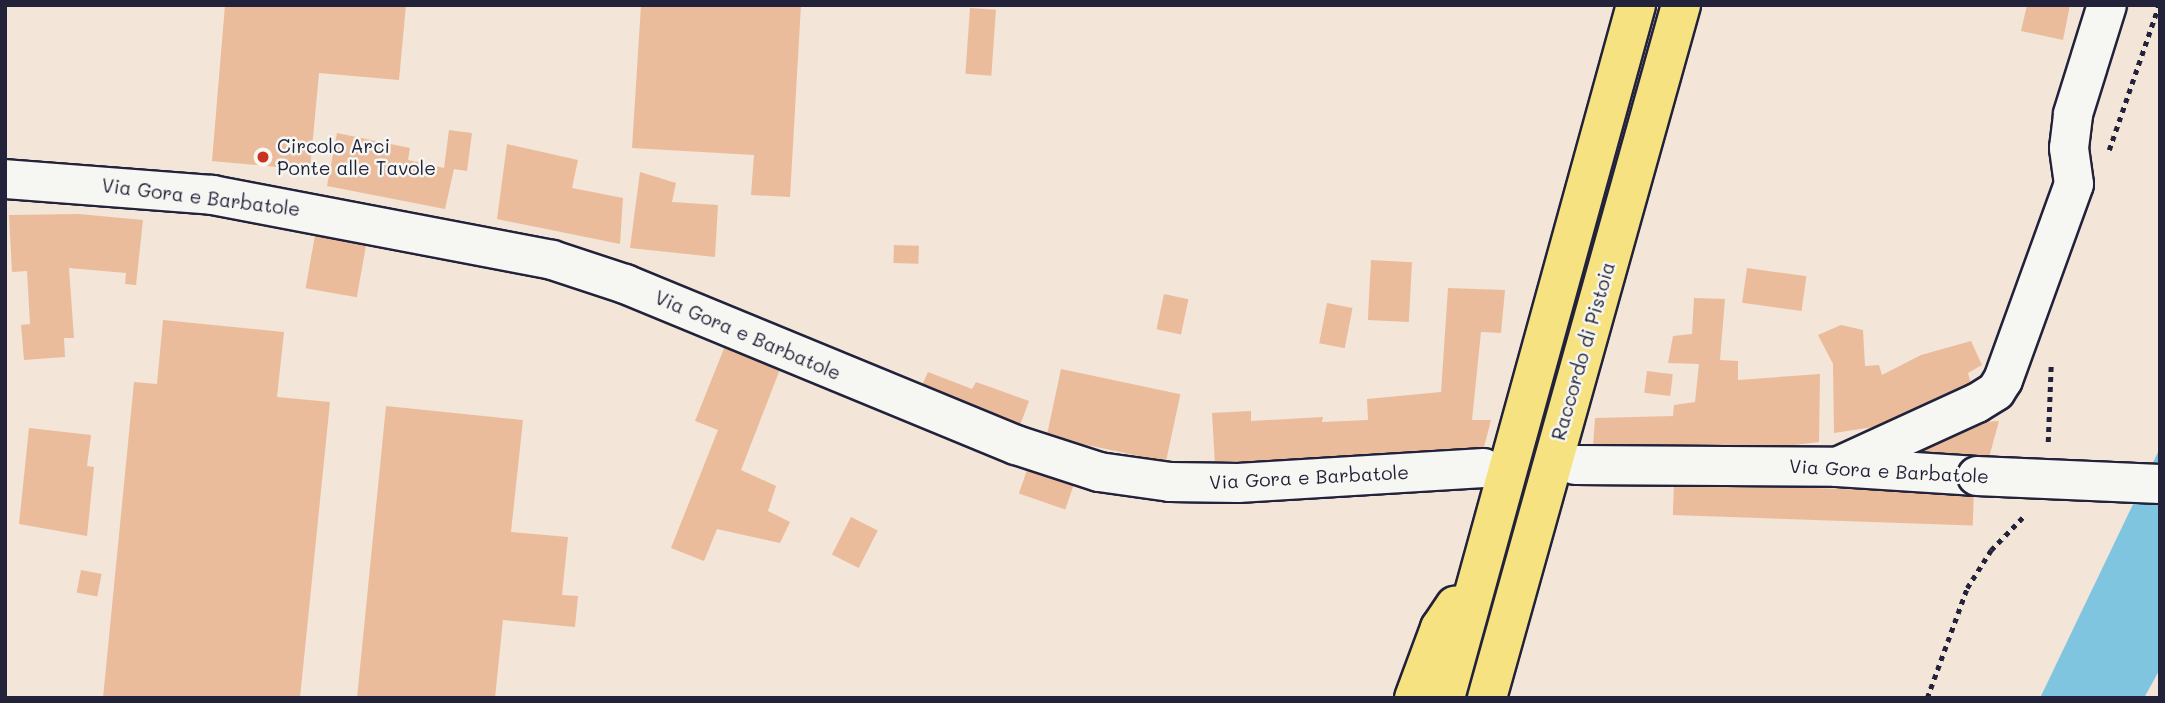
<!DOCTYPE html>
<html>
<head>
<meta charset="utf-8">
<style>
	body { margin:0 }
	#map { position:relative; width:2165px; height:703px; overflow:hidden; background:#f3e5d8; font-family:Mali,sans-serif }
	div>[style] { position:absolute }
	.water>* { inset:0; background:#80c5e0 }
	.building>* { inset:0; background:#ebbc9b; transform-origin:0 0 }
	.path>* { height:4.5px; margin-top:-2.25px; transform-origin:0; background:repeating-linear-gradient(90deg,#22223b 0 5px,transparent 0 10px) }
	.roads { filter:drop-shadow(2px 0 #22223b) drop-shadow(-2px 0 #22223b) drop-shadow(0 2px #22223b) drop-shadow(0 -2px #22223b) }
	.minor>* { height:38px; margin:-19px; padding:0 19px; transform-origin:19px; border-radius:19px; background:#f6f6f2 }
	.highway>* { height:38px; margin:-19px; padding:0 19px; transform-origin:19px; border-radius:19px; background:#f7e281 }
	.bridges { filter:drop-shadow(2px 0 #22223b) drop-shadow(-2px 0 #22223b) drop-shadow(0 2px #22223b) drop-shadow(0 -2px #22223b) }
	.minor-bridge>* { height:38px; margin:-19px; padding:0 19px; transform-origin:19px; border-radius:19px; background:#f6f6f2 }
	.dots>* { width:19px; height:19px; translate:-50% -50%; box-sizing:border-box; border:4px solid #f6f6f2; border-radius:50% }
	span { translate:-50% -50%; white-space:nowrap; text-align:center; line-height:1.15; -webkit-text-stroke:5px #f6f6f2; paint-order:stroke }
	.poi-label { font-size:19px; color:#22223b }
	.left { translate:0 -50%; text-align:left }
	.street-label { font-size:19px; color:#22223b }
	.frame { position:absolute; inset:0; border:7px solid #22223b; pointer-events:none }
</style>
</head>
<body>
<div id="map">
	<div class="water">
		<i style="clip-path:polygon(2160px 448px,2160px 669px,2144px 698px,2040px 698px)"></i>
	</div>
	<div class="building">
		<i style="clip-path:polygon(225px 5px,406px 5px,399px 80px,319px 73px,310px 170px,212px 161px)"></i>
		<i style="clip-path:polygon(641px 5px,801px 5px,790px 197px,751px 195px,754px 155px,632px 148px)"></i>
		<i style="clip-path:polygon(2027px 5px,2070px 5px,2063px 40px,2021px 31px)"></i>
		<i style="left:970px;top:8px;width:26px;height:66px;rotate:4deg"></i>
		<i style="clip-path:polygon(449px 130px,472px 133px,467px 171px,454px 169px,445px 209px,327px 186px,337px 133px,410px 148px,408px 160px,444px 168px)"></i>
		<i style="clip-path:polygon(507px 144px,578px 160px,572px 188px,623px 198px,620px 244px,497px 219px)"></i>
		<i style="clip-path:polygon(640px 172px,676px 183px,672px 202px,718px 205px,715px 257px,630px 248px)"></i>
		<i style="clip-path:polygon(79px 214px,143px 220px,136px 285px,125px 284px,126px 273px,69px 268px,74px 338px,64px 338px,65px 357px,24px 360px,21px 325px,30px 324px,27px 271px,12px 272px,9px 215px)"></i>
		<i style="left:315px;top:235px;width:52px;height:54px;rotate:10deg"></i>
		<i style="left:894px;top:245px;width:25px;height:18px;rotate:2deg"></i>
		<i style="left:1371px;top:260px;width:41px;height:60px;rotate:3deg"></i>
		<i style="left:1747px;top:268px;width:60px;height:35px;rotate:8deg"></i>
		<i style="clip-path:polygon(1448px 288px,1505px 290px,1501px 333px,1481px 332px,1472px 420px,1491px 420px,1483px 451px,1215px 465px,1212px 413px,1251px 411px,1251px 421px,1323px 417px,1322px 422px,1368px 420px,1367px 399px,1441px 392px)"></i>
		<i style="left:1164px;top:294px;width:25px;height:36px;rotate:12deg"></i>
		<i style="clip-path:polygon(1694px 298px,1725px 299px,1720px 360px,1738px 361px,1738px 380px,1820px 374px,1819px 442px,1754px 450px,1593px 447px,1595px 418px,1673px 416px,1674px 405px,1695px 402px,1699px 364px,1668px 363px,1673px 336px,1692px 334px)"></i>
		<i style="left:1327px;top:303px;width:26px;height:41px;rotate:11deg"></i>
		<i style="clip-path:polygon(163px 320px,284px 332px,277px 397px,330px 402px,300px 698px,103px 698px,134px 382px,157px 384px)"></i>
		<i style="clip-path:polygon(1841px 325px,1863px 330px,1865px 366px,1879px 365px,1882px 375px,1921px 355px,1971px 341px,1982px 365px,1968px 373px,1973px 391px,1893px 424px,1834px 433px,1833px 364px,1818px 335px)"></i>
		<i style="clip-path:polygon(727px 341px,782px 364px,741px 470px,776px 486px,768px 511px,790px 522px,780px 543px,717px 529px,704px 561px,671px 548px,718px 430px,695px 421px)"></i>
		<i style="left:1061px;top:369px;width:122px;height:69px;rotate:12deg"></i>
		<i style="left:1647px;top:371px;width:26px;height:22px;rotate:7deg"></i>
		<i style="clip-path:polygon(928px 372px,972px 389px,976px 382px,1029px 401px,1018px 431px,919px 392px)"></i>
		<i style="clip-path:polygon(386px 406px,523px 420px,511px 532px,568px 537px,562px 595px,578px 596px,575px 627px,503px 620px,495px 698px,357px 698px)"></i>
		<i style="clip-path:polygon(1999px 421px,1988px 461px,1919px 454px,1921px 439px,1950px 424px)"></i>
		<i style="clip-path:polygon(29px 428px,91px 435px,87px 466px,94px 467px,87px 536px,19px 524px)"></i>
		<i style="left:1028px;top:467px;width:49px;height:28px;rotate:19deg"></i>
		<i style="left:1674px;top:483px;width:300px;height:32px;rotate:2deg"></i>
		<i style="left:851px;top:517px;width:30px;height:42px;rotate:27deg"></i>
		<i style="left:81px;top:570px;width:21px;height:23px;rotate:11deg"></i>
	</div>
	<div class="path">
		<i style="left:2109px;top:150px;width:153px;rotate:-71deg"></i>
		<i style="left:2048px;top:442px;width:79px;rotate:-87.8deg"></i>
		<i style="left:1927px;top:698px;width:117px;rotate:-70deg"></i>
		<i style="left:1967px;top:588px;width:45px;rotate:-57.7deg"></i>
		<i style="left:1991px;top:550px;width:47px;rotate:-45.9deg"></i>
	</div>
	<div class="roads">
		<div class="minor">
			<i style="left:5px;top:179px;width:208px;rotate:4.4deg"></i>
			<i style="left:212px;top:195px;width:346px;rotate:10.8deg"></i>
			<i style="left:552px;top:260px;width:77px;rotate:18.2deg"></i>
			<i style="left:625px;top:284px;width:423px;rotate:22.4deg"></i>
			<i style="left:1016px;top:445px;width:87px;rotate:18deg"></i>
			<i style="left:1099px;top:472px;width:72px;rotate:8deg"></i>
			<i style="left:1170px;top:482px;width:68px;rotate:0.8deg"></i>
			<i style="left:1238px;top:483px;width:246px;rotate:-3.5deg"></i>
			<i style="left:1575px;top:465px;width:262px;rotate:0.4deg"></i>
			<i style="left:1837px;top:467px;width:140px;rotate:3.7deg"></i>
			<i style="left:1837px;top:467px;width:154px;rotate:-24.6deg"></i>
			<i style="left:1977px;top:403px;width:22px;rotate:-32deg"></i>
			<i style="left:1996px;top:391px;width:13px;rotate:-58deg"></i>
			<i style="left:2003px;top:380px;width:208px;rotate:-70.1deg"></i>
			<i style="left:2074px;top:184px;width:36px;rotate:-98deg"></i>
			<i style="left:2069px;top:148px;width:34px;rotate:-83deg"></i>
			<i style="left:2073px;top:114px;width:114px;rotate:-72.7deg"></i>
		</div>
		<div class="highway">
			<i style="left:1414px;top:698px;width:75px;rotate:-69.6deg"></i>
			<i style="left:1440px;top:628px;width:27px;rotate:-56deg"></i>
			<i style="left:1445px;top:698px;width:719px;rotate:-74.59deg"></i>
			<i style="left:1487px;top:698px;width:720px;rotate:-74.36deg"></i>
		</div>
	</div>
	<div class="bridges">
		<div class="minor-bridge">
			<i style="left:1977px;top:476px;width:183px;rotate:2.5deg"></i>
		</div>
	</div>
	<div class="dots">
		<i style="left:263px;top:157px;background:#c8321e"></i>
	</div>
	<div class="poi-label">
		<span class="left" style="left:277px;top:157px">Circolo Arci<br>Ponte alle Tavole</span>
	</div>
	<div class="street-label">
		<span style="left:201px;top:197px;rotate:7deg">Via Gora e Barbatole</span>
		<span style="left:748px;top:335px;rotate:23deg">Via Gora e Barbatole</span>
		<span style="left:1583px;top:351px;rotate:-74deg">Raccordo di Pistoia</span>
		<span style="left:1889px;top:471px;rotate:3deg">Via Gora e Barbatole</span>
		<span style="left:1309px;top:477px;rotate:-3deg">Via Gora e Barbatole</span>
	</div>
	<div class="frame"></div>
</div>
</body>
</html>
